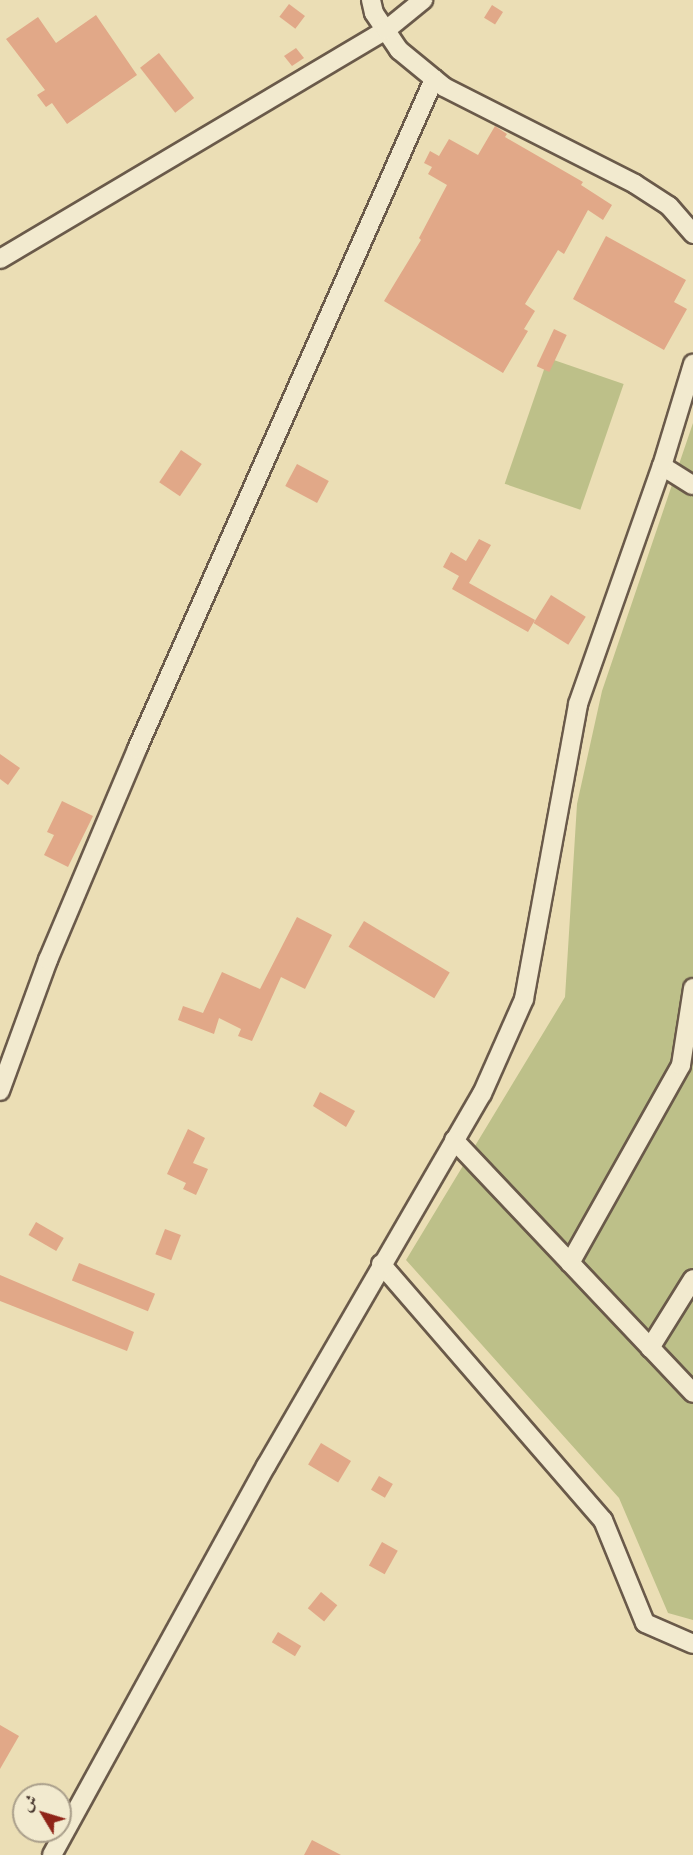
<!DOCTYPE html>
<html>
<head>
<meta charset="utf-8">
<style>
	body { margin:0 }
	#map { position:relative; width:693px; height:1855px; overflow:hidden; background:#ebdeb5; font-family:"EB Garamond",Amiri,serif }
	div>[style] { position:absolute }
	.green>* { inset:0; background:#bdc089; transform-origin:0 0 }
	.building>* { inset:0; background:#e1a888; transform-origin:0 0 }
	.roads { filter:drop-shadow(2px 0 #6a5a4a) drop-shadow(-2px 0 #6a5a4a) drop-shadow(0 2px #6a5a4a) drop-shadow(0 -2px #6a5a4a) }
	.minor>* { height:18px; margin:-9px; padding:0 9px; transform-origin:9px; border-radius:9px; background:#f2eacf }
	span { translate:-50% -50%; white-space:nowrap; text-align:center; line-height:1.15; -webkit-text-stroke:4.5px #f2eacf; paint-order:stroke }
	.north { position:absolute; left:12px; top:1783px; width:60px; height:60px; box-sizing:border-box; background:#f2eacf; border:2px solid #aa9f8b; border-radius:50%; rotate:308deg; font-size:16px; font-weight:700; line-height:24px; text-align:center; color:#3f2e26 }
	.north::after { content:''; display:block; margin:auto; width:21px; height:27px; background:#8f2418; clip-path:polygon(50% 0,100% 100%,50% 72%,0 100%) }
</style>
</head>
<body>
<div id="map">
	<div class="green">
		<i style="left:548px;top:358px;width:80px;height:133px;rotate:19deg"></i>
		<i style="clip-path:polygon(693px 423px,693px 1620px,668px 1613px,619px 1498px,406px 1260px,565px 997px,577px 804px,602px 691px)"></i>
	</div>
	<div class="building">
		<i style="left:289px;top:4px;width:20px;height:16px;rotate:37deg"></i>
		<i style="left:492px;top:5px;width:13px;height:15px;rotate:32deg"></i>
		<i style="clip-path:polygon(96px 15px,137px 75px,67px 124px,52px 103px,46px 107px,37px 95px,45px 90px,6px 39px,38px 17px,56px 43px)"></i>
		<i style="clip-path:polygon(296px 48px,304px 58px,292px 66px,284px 56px)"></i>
		<i style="left:159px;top:53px;width:57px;height:24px;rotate:52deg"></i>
		<i style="clip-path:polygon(495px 126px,507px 134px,505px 137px,583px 182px,581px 185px,612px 205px,603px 220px,588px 210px,564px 254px,558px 250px,525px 304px,535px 311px,524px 329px,528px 331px,503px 373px,384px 301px,421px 240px,419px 238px,447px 185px,428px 174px,432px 167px,424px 163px,430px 151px,439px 156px,449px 139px,478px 155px)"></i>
		<i style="clip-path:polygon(606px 236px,686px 280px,674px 302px,687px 309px,664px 350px,573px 299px)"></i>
		<i style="left:554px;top:329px;width:14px;height:41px;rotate:25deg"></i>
		<i style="left:181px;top:450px;width:25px;height:39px;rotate:34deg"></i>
		<i style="left:297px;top:464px;width:36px;height:25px;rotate:28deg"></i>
		<i style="clip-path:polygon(479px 539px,491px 545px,469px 583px,535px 620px,528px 632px,452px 589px,459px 576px,443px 567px,451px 552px,466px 561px)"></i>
		<i style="left:551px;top:595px;width:41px;height:33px;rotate:32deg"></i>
		<i style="clip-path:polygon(0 754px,20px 768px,8px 785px,0 779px)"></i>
		<i style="clip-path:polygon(62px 801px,93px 816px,68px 867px,44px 855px,54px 835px,47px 832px)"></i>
		<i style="clip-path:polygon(297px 917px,332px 935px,305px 989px,281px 977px,252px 1041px,238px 1036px,241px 1029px,219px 1018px,214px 1034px,178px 1020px,183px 1006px,203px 1013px,222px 972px,260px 989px)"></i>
		<i style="left:364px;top:921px;width:100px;height:30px;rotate:31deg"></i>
		<i style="clip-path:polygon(320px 1092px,355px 1111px,346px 1127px,313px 1106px)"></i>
		<i style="clip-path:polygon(188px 1129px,205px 1138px,193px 1163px,208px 1169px,196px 1195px,183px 1189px,186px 1183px,167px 1174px)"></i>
		<i style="left:36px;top:1222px;width:32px;height:15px;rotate:30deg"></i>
		<i style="left:165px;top:1229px;width:17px;height:27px;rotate:21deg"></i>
		<i style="left:79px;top:1263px;width:82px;height:19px;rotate:22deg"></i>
		<i style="clip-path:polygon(0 1275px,134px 1332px,127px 1351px,0 1301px)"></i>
		<i style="left:321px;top:1443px;width:35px;height:25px;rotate:31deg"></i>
		<i style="left:379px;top:1476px;width:16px;height:16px;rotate:30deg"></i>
		<i style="left:382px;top:1542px;width:18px;height:27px;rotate:29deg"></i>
		<i style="left:321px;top:1592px;width:21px;height:21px;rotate:39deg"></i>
		<i style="left:278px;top:1632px;width:27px;height:12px;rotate:31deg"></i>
		<i style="clip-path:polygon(0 1725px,19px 1736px,0 1769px)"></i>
		<i style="clip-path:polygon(312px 1840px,341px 1855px,304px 1855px)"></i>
	</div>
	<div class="roads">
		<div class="minor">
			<i style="left:371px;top:0;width:13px;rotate:77deg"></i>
			<i style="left:374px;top:13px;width:45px;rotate:56deg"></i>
			<i style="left:399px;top:50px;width:58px;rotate:39.4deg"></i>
			<i style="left:444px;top:87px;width:214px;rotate:26.9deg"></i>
			<i style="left:635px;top:184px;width:40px;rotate:32.9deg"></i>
			<i style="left:669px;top:206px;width:37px;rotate:49deg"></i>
			<i style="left:0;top:259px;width:449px;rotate:-30.7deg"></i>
			<i style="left:386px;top:30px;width:48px;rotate:-39deg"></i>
			<i style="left:662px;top:466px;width:36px;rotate:32deg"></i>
			<i style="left:0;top:1091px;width:140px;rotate:-69.9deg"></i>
			<i style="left:48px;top:960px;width:229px;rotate:-67.1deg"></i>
			<i style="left:137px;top:749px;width:733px;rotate:-66.09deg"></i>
			<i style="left:454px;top:1140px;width:348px;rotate:46.6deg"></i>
			<i style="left:570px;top:1263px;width:227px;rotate:-60.7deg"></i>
			<i style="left:681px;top:1065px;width:78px;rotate:-81.1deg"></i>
			<i style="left:381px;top:1264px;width:339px;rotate:49.1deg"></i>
			<i style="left:603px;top:1520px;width:111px;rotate:67.8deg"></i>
			<i style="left:645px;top:1623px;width:52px;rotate:23.6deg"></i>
			<i style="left:650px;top:1348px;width:81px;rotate:-58.1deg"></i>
			<i style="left:52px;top:1855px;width:444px;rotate:-61.2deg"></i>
			<i style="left:266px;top:1466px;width:430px;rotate:-59.9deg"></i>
			<i style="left:482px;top:1094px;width:104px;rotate:-66.1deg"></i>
			<i style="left:524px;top:999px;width:300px;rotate:-79.6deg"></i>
			<i style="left:578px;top:704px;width:252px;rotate:-70.6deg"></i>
			<i style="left:662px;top:466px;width:107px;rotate:-73.1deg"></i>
		</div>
	</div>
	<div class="north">ش</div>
</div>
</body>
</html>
